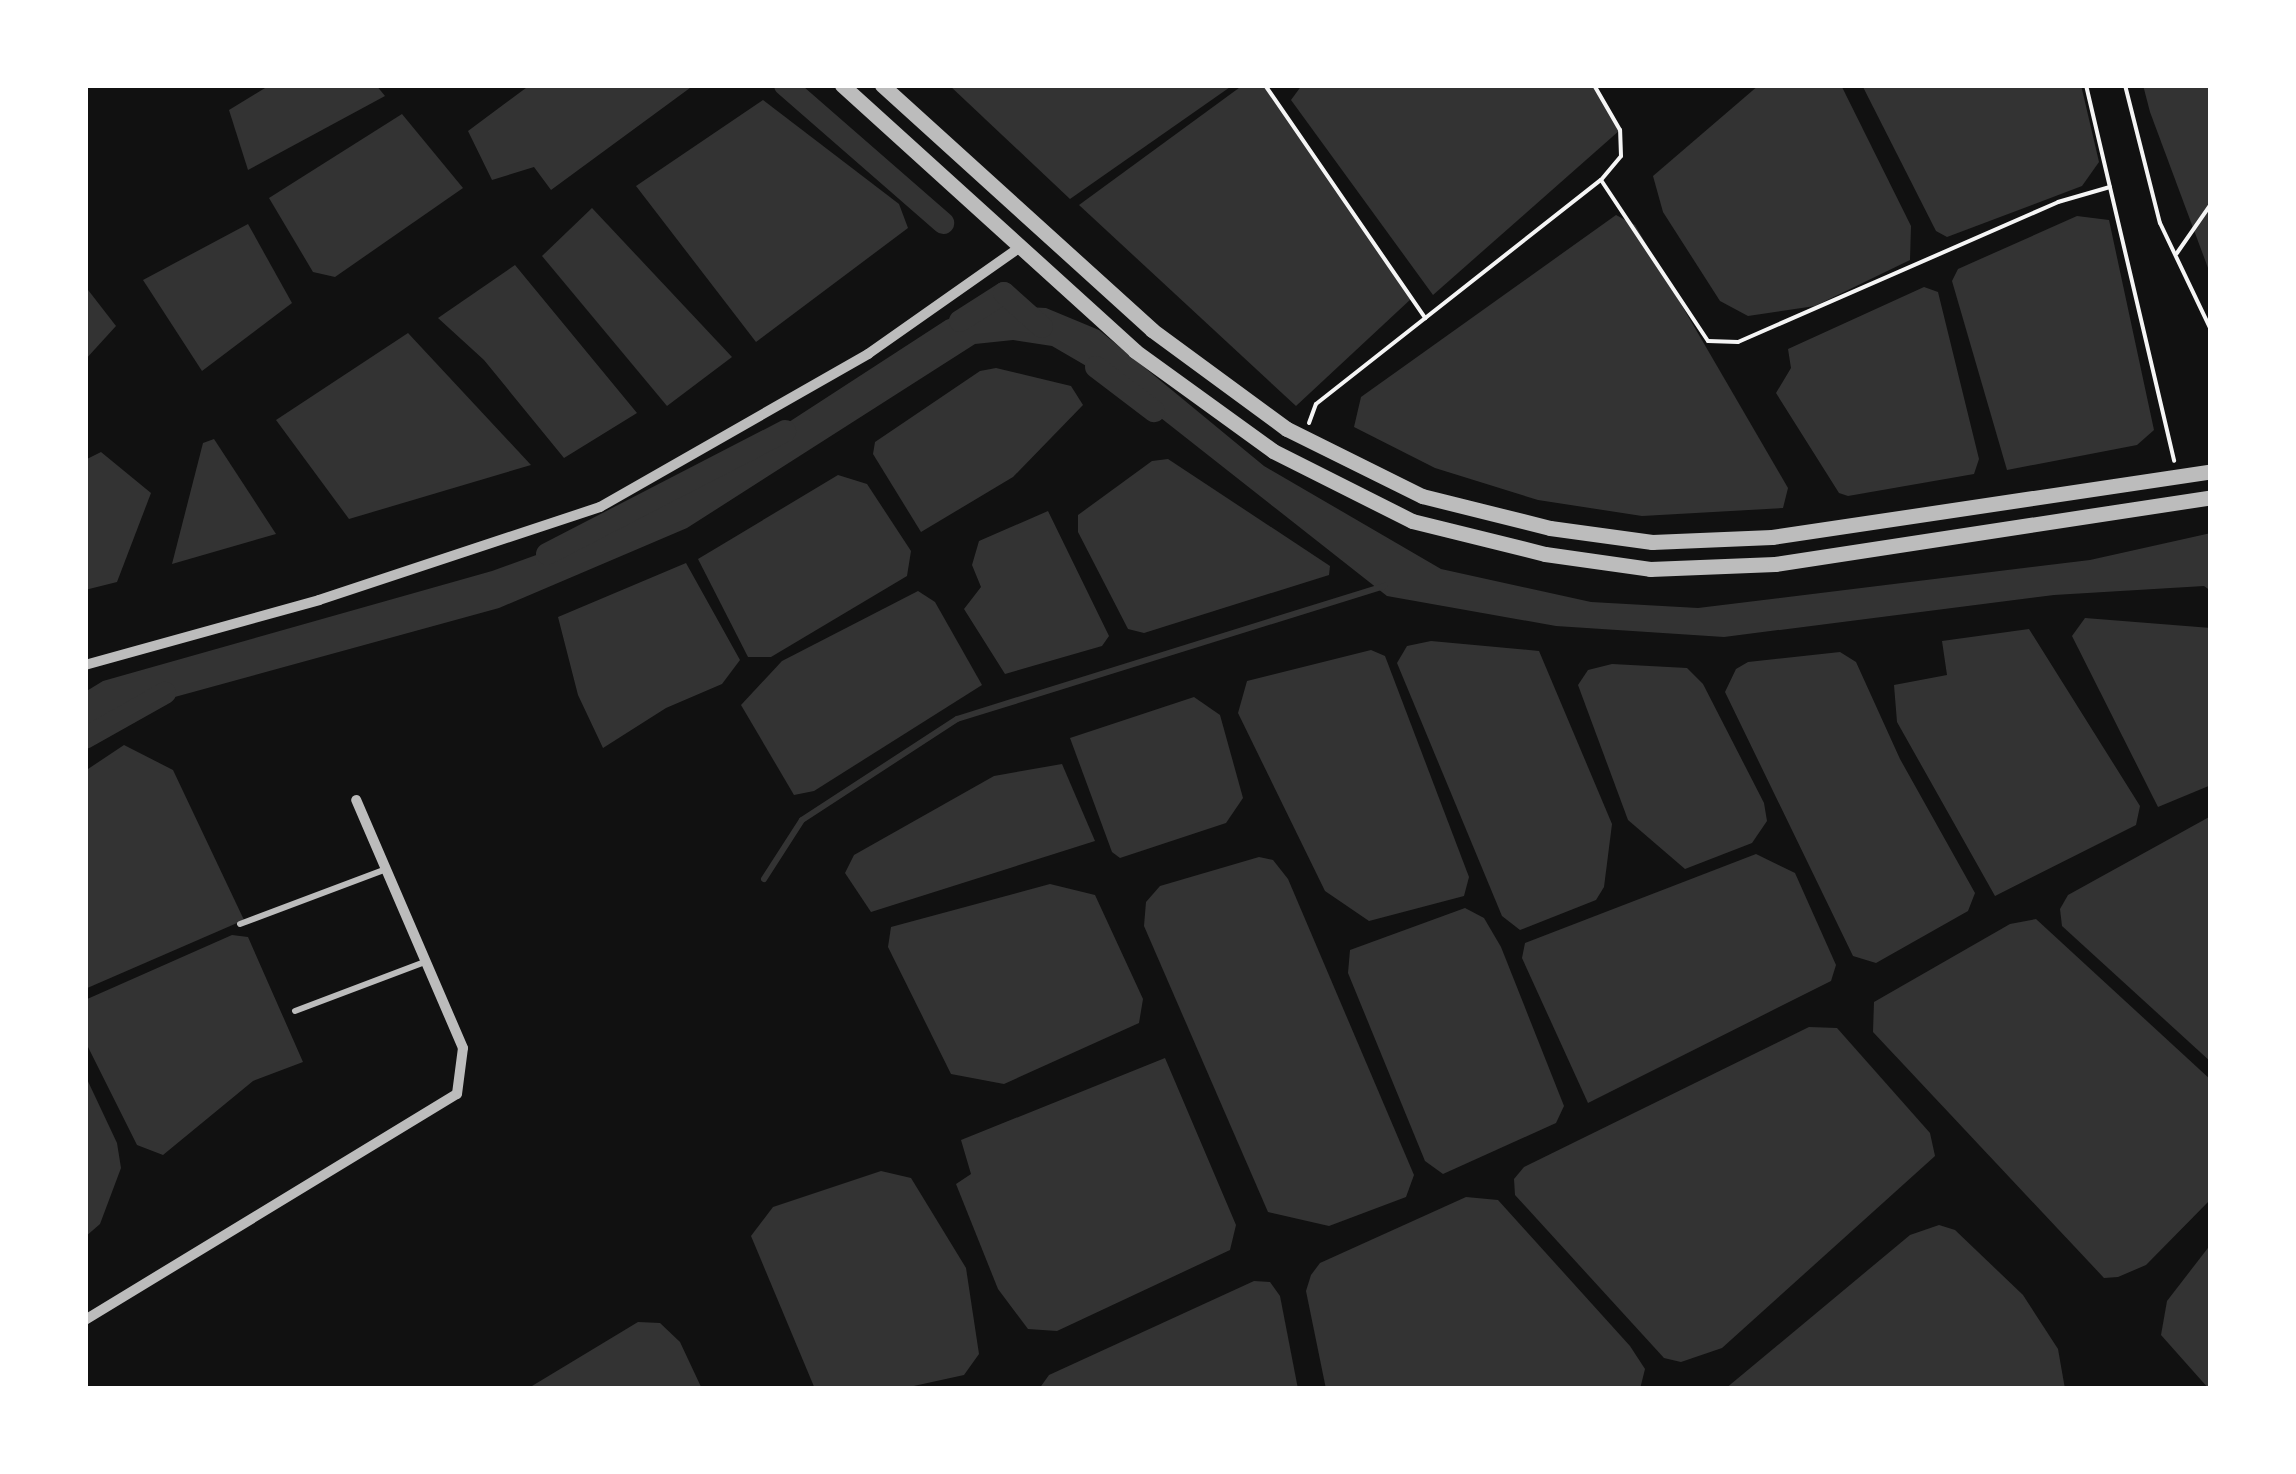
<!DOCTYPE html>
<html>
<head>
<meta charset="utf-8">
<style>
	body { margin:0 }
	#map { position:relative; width:2296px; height:1474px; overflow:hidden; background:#111; font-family:"IBM Plex Sans",sans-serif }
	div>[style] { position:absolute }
	.water>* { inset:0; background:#333 }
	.stream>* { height:6px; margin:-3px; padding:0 3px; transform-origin:3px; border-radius:3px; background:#333 }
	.canal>* { height:22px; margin:-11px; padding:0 11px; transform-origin:11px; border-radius:11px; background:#333 }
	.path>* { height:4px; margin:-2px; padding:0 2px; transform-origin:2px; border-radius:2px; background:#f5f5f5 }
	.service>* { height:6px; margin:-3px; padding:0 3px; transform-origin:3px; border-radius:3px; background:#bcbcbc }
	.minor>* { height:10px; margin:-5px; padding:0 5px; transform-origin:5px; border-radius:5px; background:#bcbcbc }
	.tertiary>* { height:15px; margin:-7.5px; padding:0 7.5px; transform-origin:7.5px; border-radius:7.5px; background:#bcbcbc }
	span { translate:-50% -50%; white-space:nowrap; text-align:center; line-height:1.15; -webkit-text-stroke:10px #fff; paint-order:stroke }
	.frame { position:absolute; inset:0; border:88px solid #fff; pointer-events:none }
</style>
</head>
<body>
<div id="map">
	<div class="water">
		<i style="clip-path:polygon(270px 85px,376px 85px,385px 96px,248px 170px,229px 110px)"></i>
		<i style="clip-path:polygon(530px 85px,694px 85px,551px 190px,534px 167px,492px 180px,468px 131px)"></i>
		<i style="clip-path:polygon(949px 85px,1233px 85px,1070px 199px)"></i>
		<i style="clip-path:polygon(1243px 85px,1265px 85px,1412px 298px,1296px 406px,1079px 205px)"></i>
		<i style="clip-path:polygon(1302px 85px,1594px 85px,1620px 130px,1433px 295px,1291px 100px)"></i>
		<i style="clip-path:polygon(1759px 85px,1841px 85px,1911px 226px,1910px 260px,1815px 306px,1748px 316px,1720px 301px,1663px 212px,1653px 176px)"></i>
		<i style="clip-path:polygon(1862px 85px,2081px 85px,2099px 162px,2082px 186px,1947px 237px,1936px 231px)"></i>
		<i style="clip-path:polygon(2143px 85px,2211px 85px,2211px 276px,2150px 112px)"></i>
		<i style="clip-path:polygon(763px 100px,899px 204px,908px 228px,756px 342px,636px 186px)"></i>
		<i style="clip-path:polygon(402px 114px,463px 188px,335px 277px,313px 272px,269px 198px)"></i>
		<i style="clip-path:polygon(592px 208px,732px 357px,667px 406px,542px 256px)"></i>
		<i style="clip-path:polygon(1616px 215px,1635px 225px,1788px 488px,1783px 508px,1642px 516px,1538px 500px,1435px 468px,1354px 427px,1361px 397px)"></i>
		<i style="clip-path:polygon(2077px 216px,2109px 220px,2154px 430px,2137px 445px,2007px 470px,1952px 281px,1958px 269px)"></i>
		<i style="clip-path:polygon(248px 224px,292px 303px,202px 371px,143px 280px)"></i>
		<i style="clip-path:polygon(515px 265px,637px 413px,564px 458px,484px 360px,438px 318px)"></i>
		<i style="clip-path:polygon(85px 286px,116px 326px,85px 360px)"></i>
		<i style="clip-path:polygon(1924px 287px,1938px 292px,1979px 459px,1974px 474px,1848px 496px,1839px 493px,1776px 393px,1791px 368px,1788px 349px)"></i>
		<i style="clip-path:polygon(987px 305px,1046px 308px,1099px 330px,1264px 466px,1441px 569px,1591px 602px,1698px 608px,2090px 560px,2211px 533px,2211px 591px,2204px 586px,2054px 595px,1724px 637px,1556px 626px,1387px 596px,1119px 385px,1052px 346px,1013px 340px,975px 344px,687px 528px,499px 608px,109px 715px,85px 731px,85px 692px,103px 681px,492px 571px,644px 516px,946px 320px)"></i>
		<i style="clip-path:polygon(408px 333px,531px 465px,349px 519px,276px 420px)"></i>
		<i style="clip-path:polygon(996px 368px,1071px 386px,1083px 405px,1013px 477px,921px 532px,873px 454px,875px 442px,980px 371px)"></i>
		<i style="clip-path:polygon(214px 439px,276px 534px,172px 564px,203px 443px)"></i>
		<i style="clip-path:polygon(101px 452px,151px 493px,117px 582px,85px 590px,85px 460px)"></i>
		<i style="clip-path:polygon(1168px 459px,1330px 566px,1329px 575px,1144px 633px,1128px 629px,1078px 532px,1078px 515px,1152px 461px)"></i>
		<i style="clip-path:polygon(838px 475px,867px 484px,911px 551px,907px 576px,771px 657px,748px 657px,698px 559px)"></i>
		<i style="clip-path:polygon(1048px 511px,1109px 636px,1102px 646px,1005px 674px,964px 609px,981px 587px,972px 565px,979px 541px)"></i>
		<i style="clip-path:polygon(686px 563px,740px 660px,722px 684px,666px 708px,603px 748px,578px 695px,558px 617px)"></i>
		<i style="clip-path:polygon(918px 591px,935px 602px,982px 685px,814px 791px,794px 795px,741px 705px,782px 661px)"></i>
		<i style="clip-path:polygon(2085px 618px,2211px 628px,2211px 785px,2158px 807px,2072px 636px)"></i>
		<i style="clip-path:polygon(2029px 629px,2140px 806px,2136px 825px,1995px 896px,1897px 722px,1894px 685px,1947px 675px,1942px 641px)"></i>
		<i style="clip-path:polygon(1431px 641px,1539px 651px,1612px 824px,1604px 887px,1596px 900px,1520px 930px,1502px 916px,1397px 663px,1407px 646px)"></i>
		<i style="clip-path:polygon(1371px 650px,1385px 656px,1469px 877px,1464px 896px,1369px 921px,1325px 891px,1238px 713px,1247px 681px)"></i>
		<i style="clip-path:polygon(1840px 652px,1856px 662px,1900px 759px,1975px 893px,1968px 911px,1876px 963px,1853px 956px,1725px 692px,1736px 669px,1748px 662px)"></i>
		<i style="clip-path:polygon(1612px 664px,1687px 668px,1703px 684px,1764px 803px,1767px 821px,1752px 843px,1685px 869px,1628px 820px,1578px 685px,1588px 670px)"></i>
		<i style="clip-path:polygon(1194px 697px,1220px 715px,1243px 798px,1226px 823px,1120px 858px,1112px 852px,1070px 738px)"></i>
		<i style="clip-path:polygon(124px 745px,173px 770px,244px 920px,85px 989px,85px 771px)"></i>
		<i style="clip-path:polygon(1062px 764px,1095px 841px,871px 912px,845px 873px,854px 855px,994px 776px)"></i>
		<i style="clip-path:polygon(2211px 816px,2211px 1062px,2062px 926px,2060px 909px,2068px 895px)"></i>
		<i style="clip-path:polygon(1756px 854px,1795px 873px,1836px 965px,1831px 981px,1588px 1103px,1522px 958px,1525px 943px)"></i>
		<i style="clip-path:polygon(1259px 857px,1273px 860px,1288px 879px,1414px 1175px,1406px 1197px,1329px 1226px,1268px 1212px,1144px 926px,1146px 902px,1160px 886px)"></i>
		<i style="clip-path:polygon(1050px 884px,1095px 895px,1143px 999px,1139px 1023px,1004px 1084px,951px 1074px,888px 947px,891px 927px)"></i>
		<i style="clip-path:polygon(1465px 908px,1484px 918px,1501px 947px,1564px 1106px,1556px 1123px,1443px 1174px,1425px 1161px,1348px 973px,1350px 950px)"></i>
		<i style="clip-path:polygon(2036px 919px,2211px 1080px,2211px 1199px,2146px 1265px,2118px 1277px,2104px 1278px,1873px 1032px,1874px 1002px,2010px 924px)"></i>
		<i style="clip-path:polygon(232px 935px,248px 937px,303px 1062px,253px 1081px,163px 1155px,137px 1145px,85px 1041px,85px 1000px)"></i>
		<i style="clip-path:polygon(1809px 1027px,1837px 1028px,1930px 1133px,1935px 1156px,1722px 1348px,1681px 1362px,1664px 1358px,1515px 1195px,1514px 1179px,1524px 1167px)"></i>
		<i style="clip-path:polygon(1165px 1058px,1236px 1225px,1230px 1250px,1057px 1331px,1028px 1329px,998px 1289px,956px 1184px,971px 1174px,961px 1140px)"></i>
		<i style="clip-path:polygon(85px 1075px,117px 1143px,121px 1168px,100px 1224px,85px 1237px)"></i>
		<i style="clip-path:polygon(881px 1171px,911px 1178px,966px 1268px,979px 1354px,964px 1375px,900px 1389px,815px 1389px,751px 1236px,773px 1207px)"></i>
		<i style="clip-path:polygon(1466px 1197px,1498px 1200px,1630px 1346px,1645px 1369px,1640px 1389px,1326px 1389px,1306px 1291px,1311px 1275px,1320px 1263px)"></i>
		<i style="clip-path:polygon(1939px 1225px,1955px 1230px,2023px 1295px,2058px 1349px,2065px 1389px,1725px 1389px,1910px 1235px)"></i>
		<i style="clip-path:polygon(2211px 1244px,2211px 1389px,2209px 1389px,2161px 1335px,2167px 1301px)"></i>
		<i style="clip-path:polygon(1254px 1281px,1270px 1282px,1280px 1296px,1298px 1389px,1039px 1389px,1049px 1375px)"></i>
		<i style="clip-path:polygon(638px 1322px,660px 1323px,680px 1342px,702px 1389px,527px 1389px)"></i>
	</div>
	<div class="stream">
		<i style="left:764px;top:879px;width:70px;rotate:-57.2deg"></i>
		<i style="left:802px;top:820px;width:185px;rotate:-33.1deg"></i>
		<i style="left:957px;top:719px;width:448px;rotate:-17.3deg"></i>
	</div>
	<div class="canal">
		<i style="left:785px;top:85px;width:210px;rotate:41.1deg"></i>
		<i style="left:960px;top:321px;width:52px;rotate:-32.5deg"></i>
		<i style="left:1004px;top:293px;width:51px;rotate:41.8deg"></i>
		<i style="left:1096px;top:367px;width:73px;rotate:37.2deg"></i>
		<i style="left:547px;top:554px;width:268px;rotate:-27.3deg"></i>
		<i style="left:85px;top:738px;width:92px;rotate:-29.4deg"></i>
	</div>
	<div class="path">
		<i style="left:1265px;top:85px;width:283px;rotate:55.5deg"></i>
		<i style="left:2086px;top:85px;width:386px;rotate:76.8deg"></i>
		<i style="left:2125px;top:85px;width:142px;rotate:75.8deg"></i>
		<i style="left:2160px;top:223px;width:119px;rotate:64.5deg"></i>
		<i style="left:1601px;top:180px;width:193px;rotate:56.4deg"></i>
		<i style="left:1708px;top:341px;width:30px;rotate:2deg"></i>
		<i style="left:1738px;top:342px;width:349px;rotate:-23.6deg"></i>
		<i style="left:2058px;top:202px;width:54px;rotate:-16.1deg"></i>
		<i style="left:2177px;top:253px;width:60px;rotate:-55.2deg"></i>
		<i style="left:1309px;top:423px;width:20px;rotate:-70deg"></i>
		<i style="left:1316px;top:404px;width:362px;rotate:-38.2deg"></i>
		<i style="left:1601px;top:180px;width:31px;rotate:-50deg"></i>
		<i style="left:1621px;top:156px;width:26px;rotate:-92deg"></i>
		<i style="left:1620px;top:130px;width:52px;rotate:-120deg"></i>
	</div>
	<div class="service">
		<i style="left:240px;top:924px;width:156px;rotate:-20.6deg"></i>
		<i style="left:295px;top:1011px;width:139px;rotate:-20.7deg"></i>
	</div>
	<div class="minor">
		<i style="left:85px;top:665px;width:243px;rotate:-15.5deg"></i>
		<i style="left:319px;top:600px;width:296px;rotate:-18.3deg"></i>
		<i style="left:600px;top:507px;width:309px;rotate:-29.7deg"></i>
		<i style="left:868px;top:354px;width:186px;rotate:-35.1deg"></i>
		<i style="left:85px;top:1320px;width:435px;rotate:-31.3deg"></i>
		<i style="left:457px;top:1094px;width:46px;rotate:-82.6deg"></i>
		<i style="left:463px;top:1048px;width:270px;rotate:-113.3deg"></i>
	</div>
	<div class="tertiary">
		<i style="left:842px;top:85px;width:396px;rotate:42.2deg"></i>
		<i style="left:1135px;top:351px;width:170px;rotate:35.9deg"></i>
		<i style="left:1273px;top:451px;width:156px;rotate:26.7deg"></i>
		<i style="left:1412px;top:521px;width:137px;rotate:13.9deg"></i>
		<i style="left:1545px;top:554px;width:106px;rotate:8.1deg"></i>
		<i style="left:1650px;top:569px;width:125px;rotate:-2.3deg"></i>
		<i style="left:1775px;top:564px;width:441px;rotate:-8.7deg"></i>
		<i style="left:882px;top:85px;width:365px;rotate:42.2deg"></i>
		<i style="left:1152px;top:330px;width:167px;rotate:36.3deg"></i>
		<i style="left:1287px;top:429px;width:151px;rotate:26.4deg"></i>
		<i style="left:1422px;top:496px;width:132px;rotate:14deg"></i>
		<i style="left:1550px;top:528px;width:103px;rotate:7.8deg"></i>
		<i style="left:1652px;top:542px;width:120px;rotate:-2.4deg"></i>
		<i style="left:1772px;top:537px;width:444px;rotate:-8.5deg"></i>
	</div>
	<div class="frame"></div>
</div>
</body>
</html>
